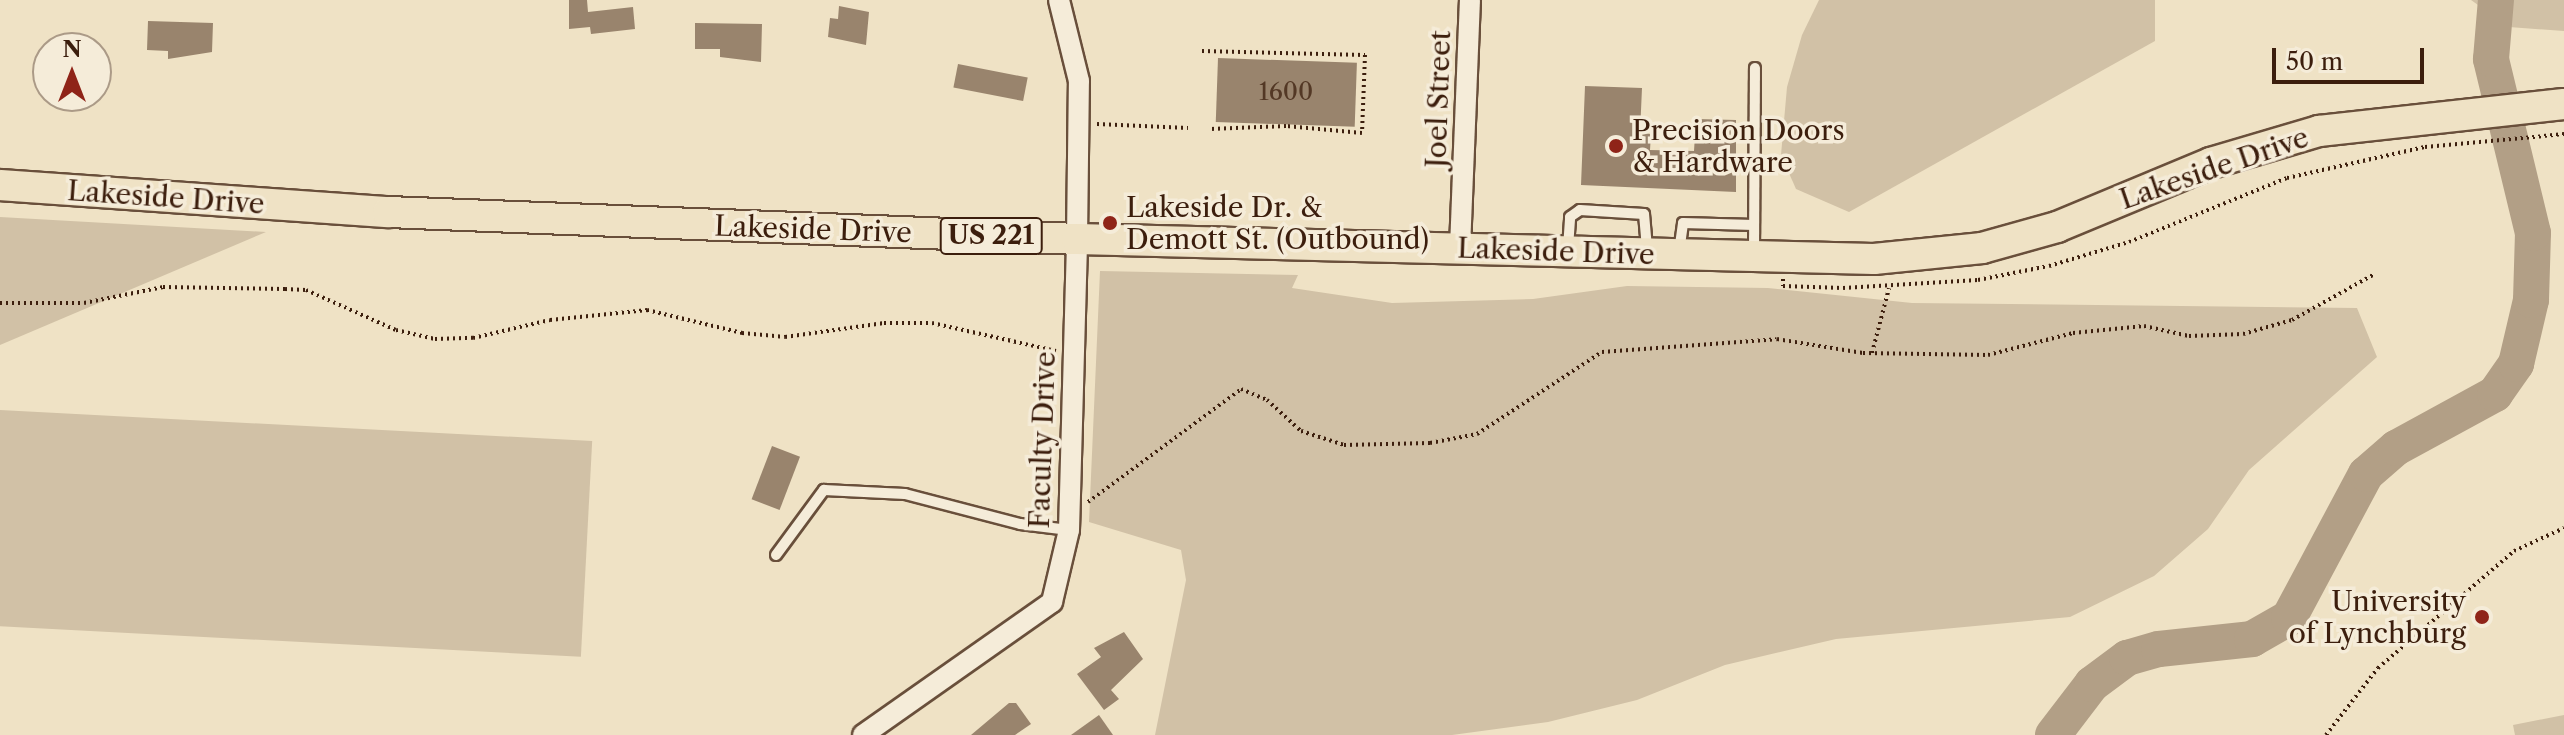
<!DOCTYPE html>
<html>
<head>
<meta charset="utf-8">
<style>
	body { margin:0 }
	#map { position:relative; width:2564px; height:735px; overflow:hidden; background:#efe2c5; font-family:"Libre Caslon Text",serif }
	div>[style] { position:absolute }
	.green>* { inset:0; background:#d1c1a6; transform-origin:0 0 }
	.river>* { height:36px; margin:-18px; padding:0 18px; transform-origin:18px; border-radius:18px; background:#b29f86 }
	.building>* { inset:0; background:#99846d; transform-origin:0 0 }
	.path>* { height:4px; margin-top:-2px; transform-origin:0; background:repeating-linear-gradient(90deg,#3c1e0d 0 2px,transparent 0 6px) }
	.roads { filter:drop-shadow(2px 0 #694f3b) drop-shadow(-2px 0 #694f3b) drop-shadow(0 2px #694f3b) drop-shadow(0 -2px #694f3b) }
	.service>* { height:10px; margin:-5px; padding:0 5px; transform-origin:5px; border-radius:5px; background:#f5ecd9 }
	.minor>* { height:20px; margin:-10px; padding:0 10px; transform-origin:10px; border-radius:10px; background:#f5ecd9 }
	.primary>* { height:30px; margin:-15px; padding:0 15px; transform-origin:15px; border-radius:15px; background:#efe2c5 }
	.dots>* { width:22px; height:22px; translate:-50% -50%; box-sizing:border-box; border:4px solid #f5ecd9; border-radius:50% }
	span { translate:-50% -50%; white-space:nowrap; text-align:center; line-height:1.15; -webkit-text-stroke:7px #f5ecd9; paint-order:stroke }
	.number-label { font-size:24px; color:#533825 }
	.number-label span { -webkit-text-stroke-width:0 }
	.shield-label span { padding:2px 6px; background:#f5ecd9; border:2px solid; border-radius:6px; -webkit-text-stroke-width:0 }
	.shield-label { font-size:26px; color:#3c1e0d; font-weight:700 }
	.street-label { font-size:28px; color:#3c1e0d }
	.poi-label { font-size:28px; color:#3c1e0d }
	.left { translate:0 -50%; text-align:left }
	.right { translate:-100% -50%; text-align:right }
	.north { position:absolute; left:32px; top:32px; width:80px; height:80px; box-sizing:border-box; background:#f5ecd9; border:2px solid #ab9a87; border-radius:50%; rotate:0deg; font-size:22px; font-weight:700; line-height:32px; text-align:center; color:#3c1e0d }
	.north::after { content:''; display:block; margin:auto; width:28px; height:36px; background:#8f2418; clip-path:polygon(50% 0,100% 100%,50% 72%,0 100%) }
	.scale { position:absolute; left:2272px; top:48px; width:152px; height:36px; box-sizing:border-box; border:4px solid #3c1e0d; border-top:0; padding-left:10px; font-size:24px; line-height:28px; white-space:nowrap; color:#3c1e0d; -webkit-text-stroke:6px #f5ecd9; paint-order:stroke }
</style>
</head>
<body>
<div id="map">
	<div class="green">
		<i style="clip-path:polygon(1819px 0,2155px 0,2155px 41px,1849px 212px,1796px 189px,1781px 155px,1787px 87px,1802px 35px)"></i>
		<i style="clip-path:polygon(2471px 0,2564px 0,2564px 31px,2509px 27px)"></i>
		<i style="clip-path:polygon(0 217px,266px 232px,0 345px)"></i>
		<i style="clip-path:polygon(1100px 271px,1298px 275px,1292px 288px,1392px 303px,1533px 299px,1627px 286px,1768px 288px,1912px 303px,2357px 308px,2377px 357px,2249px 470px,2208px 529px,2154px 576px,2070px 617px,1836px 639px,1725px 665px,1637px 700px,1548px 722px,1452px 735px,1155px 735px,1186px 580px,1181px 550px,1089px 522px)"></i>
		<i style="left:0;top:410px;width:593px;height:216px;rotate:3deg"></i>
		<i style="clip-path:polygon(2564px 715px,2564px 735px,2515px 735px,2513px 725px)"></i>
	</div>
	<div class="river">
		<i style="left:2053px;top:735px;width:64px;rotate:-52.6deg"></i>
		<i style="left:2092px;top:684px;width:44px;rotate:-36.6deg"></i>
		<i style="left:2127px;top:658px;width:33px;rotate:-16deg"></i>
		<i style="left:2159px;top:649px;width:94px;rotate:-6.1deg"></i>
		<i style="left:2252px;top:639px;width:43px;rotate:-29.6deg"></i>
		<i style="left:2289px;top:618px;width:163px;rotate:-61.9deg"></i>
		<i style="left:2366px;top:474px;width:40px;rotate:-41deg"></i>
		<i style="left:2396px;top:448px;width:113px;rotate:-28.6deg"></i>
		<i style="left:2495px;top:394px;width:37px;rotate:-55deg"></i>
		<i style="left:2516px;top:364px;width:66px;rotate:-76.8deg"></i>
		<i style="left:2531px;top:300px;width:67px;rotate:-88.3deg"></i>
		<i style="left:2533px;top:233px;width:179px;rotate:-103.6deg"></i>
		<i style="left:2491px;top:59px;width:59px;rotate:-85.2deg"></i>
	</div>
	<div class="building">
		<i style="clip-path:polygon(569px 0,587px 0,588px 12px,633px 7px,635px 29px,591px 34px,590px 27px,569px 29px)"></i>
		<i style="clip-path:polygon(839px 6px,869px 12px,866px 45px,828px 37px,830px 18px,838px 19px)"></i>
		<i style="clip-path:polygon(148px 21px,213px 23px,212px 52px,168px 59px,168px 51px,147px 50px)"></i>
		<i style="clip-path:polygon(695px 23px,762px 24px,761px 62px,720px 57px,720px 49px,695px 49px)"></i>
		<i style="left:1218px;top:58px;width:139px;height:64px;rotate:2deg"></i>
		<i style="left:958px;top:64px;width:71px;height:24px;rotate:11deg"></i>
		<i style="clip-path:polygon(1585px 86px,1642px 88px,1640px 133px,1651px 134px,1650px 150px,1694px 151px,1696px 119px,1736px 120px,1736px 192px,1581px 185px)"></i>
		<i style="left:772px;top:446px;width:30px;height:57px;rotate:21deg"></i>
		<i style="clip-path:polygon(1124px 632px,1143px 659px,1111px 690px,1119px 699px,1104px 710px,1077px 674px,1101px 657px,1094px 648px)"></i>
		<i style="clip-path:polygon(1009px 703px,1016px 703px,1031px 724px,1015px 735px,971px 735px)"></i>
		<i style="clip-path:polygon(1099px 715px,1113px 735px,1071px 735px)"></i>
	</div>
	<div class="path">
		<i style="left:1202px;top:51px;width:163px;rotate:1.4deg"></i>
		<i style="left:1365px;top:55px;width:78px;rotate:92.2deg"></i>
		<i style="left:1362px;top:133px;width:76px;rotate:-174.7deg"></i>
		<i style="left:1286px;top:126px;width:76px;rotate:177.7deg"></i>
		<i style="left:1097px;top:124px;width:91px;rotate:2.5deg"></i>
		<i style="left:1783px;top:279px;width:7px;rotate:90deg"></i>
		<i style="left:1783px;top:286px;width:60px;rotate:1.9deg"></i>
		<i style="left:1843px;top:288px;width:135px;rotate:-3.4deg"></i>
		<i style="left:1978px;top:280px;width:72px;rotate:-11.2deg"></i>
		<i style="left:2049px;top:266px;width:84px;rotate:-16.7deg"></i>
		<i style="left:2129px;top:242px;width:170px;rotate:-22.1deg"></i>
		<i style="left:2287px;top:178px;width:141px;rotate:-12.7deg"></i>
		<i style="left:2425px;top:147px;width:140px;rotate:-5.3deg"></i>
		<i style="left:0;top:303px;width:84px"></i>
		<i style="left:84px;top:303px;width:81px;rotate:-11.4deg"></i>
		<i style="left:163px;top:287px;width:122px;rotate:0.9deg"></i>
		<i style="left:285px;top:289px;width:21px;rotate:3deg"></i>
		<i style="left:306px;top:290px;width:98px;rotate:24deg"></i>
		<i style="left:396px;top:330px;width:40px;rotate:13deg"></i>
		<i style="left:435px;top:339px;width:38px;rotate:-2deg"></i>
		<i style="left:473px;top:338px;width:79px;rotate:-13.2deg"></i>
		<i style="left:550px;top:320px;width:98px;rotate:-5.9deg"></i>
		<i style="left:647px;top:310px;width:98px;rotate:13.6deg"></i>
		<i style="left:742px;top:333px;width:43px;rotate:5.3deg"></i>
		<i style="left:785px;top:337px;width:100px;rotate:-8deg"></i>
		<i style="left:884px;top:323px;width:48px"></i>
		<i style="left:932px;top:323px;width:127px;rotate:12.7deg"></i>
		<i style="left:1872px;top:353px;width:67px;rotate:-75.3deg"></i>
		<i style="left:1088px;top:502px;width:190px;rotate:-36.4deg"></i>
		<i style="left:1241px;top:389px;width:28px;rotate:23deg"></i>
		<i style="left:1267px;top:400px;width:46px;rotate:42.4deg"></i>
		<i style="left:1301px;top:431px;width:45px;rotate:18deg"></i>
		<i style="left:1344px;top:445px;width:86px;rotate:-1.3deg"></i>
		<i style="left:1430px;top:443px;width:48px;rotate:-10.8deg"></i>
		<i style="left:1477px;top:434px;width:149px;rotate:-33.3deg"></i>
		<i style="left:1602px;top:352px;width:175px;rotate:-4.2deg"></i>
		<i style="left:1777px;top:339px;width:87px;rotate:9.2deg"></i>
		<i style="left:1863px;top:353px;width:125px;rotate:0.9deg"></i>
		<i style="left:1988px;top:355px;width:88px;rotate:-14.5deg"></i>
		<i style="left:2073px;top:333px;width:71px;rotate:-5.6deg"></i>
		<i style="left:2144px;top:326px;width:46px;rotate:12.5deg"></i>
		<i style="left:2189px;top:336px;width:54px;rotate:-2.1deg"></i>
		<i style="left:2243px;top:334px;width:51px;rotate:-15.9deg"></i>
		<i style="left:2292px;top:320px;width:93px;rotate:-29.1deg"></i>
		<i style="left:2326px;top:735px;width:85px;rotate:-52.2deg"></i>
		<i style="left:2378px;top:668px;width:179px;rotate:-40.7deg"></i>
		<i style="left:2514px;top:551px;width:55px;rotate:-24.7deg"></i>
	</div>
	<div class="roads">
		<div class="service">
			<i style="left:1568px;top:248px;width:31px;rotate:-86deg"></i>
			<i style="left:1570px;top:217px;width:12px;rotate:-35deg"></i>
			<i style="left:1580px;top:210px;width:64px;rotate:3.6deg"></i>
			<i style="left:1644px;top:214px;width:35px;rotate:85deg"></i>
			<i style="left:1679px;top:252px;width:29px;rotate:-82deg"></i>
			<i style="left:1683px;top:223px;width:71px;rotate:1.6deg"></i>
			<i style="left:1754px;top:254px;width:186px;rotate:-89.7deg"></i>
			<i style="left:776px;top:555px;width:81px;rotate:-53.6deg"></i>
			<i style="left:824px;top:490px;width:81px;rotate:2.8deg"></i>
			<i style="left:905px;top:494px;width:119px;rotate:14.6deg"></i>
			<i style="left:1020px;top:524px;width:49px;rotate:7deg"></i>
		</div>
		<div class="minor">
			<i style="left:1460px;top:248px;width:248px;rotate:-87.7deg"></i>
			<i style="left:863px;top:735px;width:231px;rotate:-35.1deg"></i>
			<i style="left:1052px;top:602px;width:74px;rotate:-76.7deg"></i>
			<i style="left:1069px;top:530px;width:291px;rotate:-88.4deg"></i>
			<i style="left:1077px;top:239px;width:158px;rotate:-89.3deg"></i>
			<i style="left:1079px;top:81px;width:83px;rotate:-103.9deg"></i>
		</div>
		<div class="primary">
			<i style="left:0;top:185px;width:389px;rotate:4deg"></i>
			<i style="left:388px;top:212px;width:690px;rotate:2.24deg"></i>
			<i style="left:1077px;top:239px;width:797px;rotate:1.44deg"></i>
			<i style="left:1874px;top:259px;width:109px;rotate:-5.8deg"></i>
			<i style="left:1982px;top:248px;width:78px;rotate:-15.6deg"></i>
			<i style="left:2057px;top:227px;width:167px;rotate:-22.6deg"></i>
			<i style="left:2211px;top:163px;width:113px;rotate:-16.5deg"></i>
			<i style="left:2319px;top:131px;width:246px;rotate:-6.3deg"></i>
		</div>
	</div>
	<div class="dots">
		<i style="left:1616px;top:146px;background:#8f2418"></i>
		<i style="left:1110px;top:223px;background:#8f2418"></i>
		<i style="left:2482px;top:617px;background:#8f2418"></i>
	</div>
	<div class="number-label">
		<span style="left:1286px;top:92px">1600</span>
	</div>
	<div class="shield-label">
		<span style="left:991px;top:236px">US 221</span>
	</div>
	<div class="street-label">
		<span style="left:1438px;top:99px;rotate:-88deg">Joel Street</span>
		<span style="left:2214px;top:168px;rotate:-19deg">Lakeside Drive</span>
		<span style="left:166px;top:197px;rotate:4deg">Lakeside Drive</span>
		<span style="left:813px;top:229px;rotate:2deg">Lakeside Drive</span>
		<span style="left:1556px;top:251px;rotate:2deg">Lakeside Drive</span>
		<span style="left:1042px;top:440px;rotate:-88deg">Faculty Drive</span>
	</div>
	<div class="poi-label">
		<span class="left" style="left:1632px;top:146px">Precision Doors<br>&amp; Hardware</span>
		<span class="left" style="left:1126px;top:223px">Lakeside Dr. &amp;<br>Demott St. (Outbound)</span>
		<span class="right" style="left:2466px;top:617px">University<br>of Lynchburg</span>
	</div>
	<div class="north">N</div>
	<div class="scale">50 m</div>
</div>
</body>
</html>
